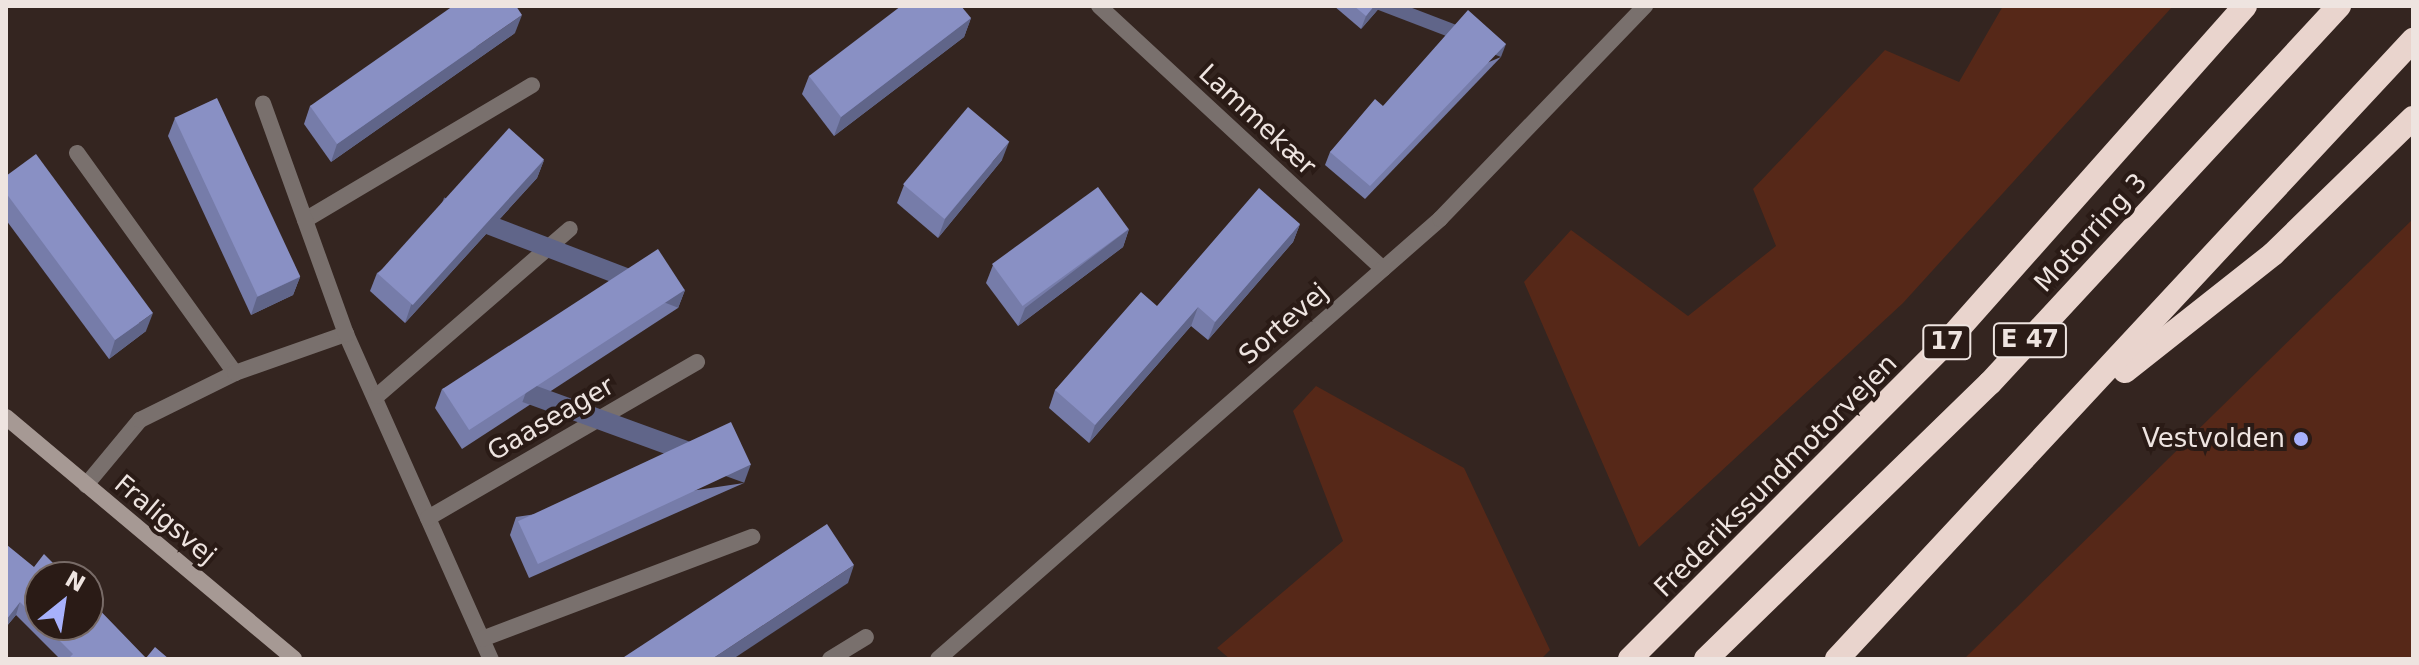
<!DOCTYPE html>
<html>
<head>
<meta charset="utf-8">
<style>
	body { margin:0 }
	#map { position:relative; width:2419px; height:665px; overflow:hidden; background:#342520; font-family:"DejaVu Sans",sans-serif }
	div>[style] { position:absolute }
	.green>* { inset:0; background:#562818 }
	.street>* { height:16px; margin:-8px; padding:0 8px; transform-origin:8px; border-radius:8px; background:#79706d }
	.secondary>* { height:16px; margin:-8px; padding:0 8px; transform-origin:8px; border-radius:8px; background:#a69994 }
	.highway>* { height:24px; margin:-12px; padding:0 12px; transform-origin:12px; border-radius:12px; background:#e9d4cd }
	.wall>* { inset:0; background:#767ca9 }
	.shaded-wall>* { inset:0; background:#606589; transform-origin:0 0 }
	.building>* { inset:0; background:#8990c4; transform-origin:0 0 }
	.dots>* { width:22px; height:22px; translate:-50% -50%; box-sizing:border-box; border:4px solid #2a1b16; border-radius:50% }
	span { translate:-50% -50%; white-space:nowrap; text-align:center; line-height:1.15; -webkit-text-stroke:8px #2a1b16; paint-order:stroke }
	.shield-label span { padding:2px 6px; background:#2a1b16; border:2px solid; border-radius:6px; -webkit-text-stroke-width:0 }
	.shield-label { font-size:24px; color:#eee4e0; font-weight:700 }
	.street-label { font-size:26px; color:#eee4e0 }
	.poi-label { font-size:26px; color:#eee4e0 }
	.right { translate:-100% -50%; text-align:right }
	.frame { position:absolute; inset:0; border:8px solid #eee4e0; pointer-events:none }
	.north { position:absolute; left:24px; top:561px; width:80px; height:80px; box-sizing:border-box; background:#2a1b16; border:2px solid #786b67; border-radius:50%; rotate:30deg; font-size:22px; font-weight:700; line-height:32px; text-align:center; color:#eee4e0 }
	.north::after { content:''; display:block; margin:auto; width:28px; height:36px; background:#a7b1fc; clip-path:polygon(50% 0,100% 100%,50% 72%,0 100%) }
</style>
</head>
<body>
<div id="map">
	<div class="green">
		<i style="clip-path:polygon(2003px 6px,2173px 6px,1903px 303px,1639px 547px,1524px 282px,1571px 230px,1688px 316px,1776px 246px,1753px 189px,1885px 50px,1959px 82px)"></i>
		<i style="clip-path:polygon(2413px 219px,2413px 659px,1964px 659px)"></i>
		<i style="clip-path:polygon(1316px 386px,1464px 468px,1550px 650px,1541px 659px,1230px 659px,1217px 648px,1343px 541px,1293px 411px)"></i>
	</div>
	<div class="street">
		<i style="left:1099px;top:6px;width:387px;rotate:42.8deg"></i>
		<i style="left:77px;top:153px;width:271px;rotate:54.3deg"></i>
		<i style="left:305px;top:220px;width:264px;rotate:-30.7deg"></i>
		<i style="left:346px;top:334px;width:356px;rotate:66deg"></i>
		<i style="left:377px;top:396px;width:255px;rotate:-40.9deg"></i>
		<i style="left:86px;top:485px;width:85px;rotate:-50.3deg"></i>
		<i style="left:140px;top:420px;width:106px;rotate:-26.3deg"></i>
		<i style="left:235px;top:373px;width:118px;rotate:-19.4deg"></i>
		<i style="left:346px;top:334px;width:245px;rotate:-109.8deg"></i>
		<i style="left:428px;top:518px;width:311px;rotate:-30.1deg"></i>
		<i style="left:482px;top:639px;width:289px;rotate:-20.7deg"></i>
		<i style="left:830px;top:659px;width:42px;rotate:-31.4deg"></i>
		<i style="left:938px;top:659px;width:668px;rotate:-41.23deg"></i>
		<i style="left:1440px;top:219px;width:296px;rotate:-46.1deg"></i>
	</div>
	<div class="secondary">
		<i style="left:6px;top:417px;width:376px;rotate:40deg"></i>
	</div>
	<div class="highway">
		<i style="left:2125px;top:371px;width:189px;rotate:-38.3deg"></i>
		<i style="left:2273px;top:254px;width:195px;rotate:-44.2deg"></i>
		<i style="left:1630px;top:659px;width:445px;rotate:-45deg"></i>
		<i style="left:1945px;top:344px;width:452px;rotate:-48.4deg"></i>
		<i style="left:1706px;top:659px;width:396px;rotate:-44.2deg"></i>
		<i style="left:1990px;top:383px;width:514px;rotate:-47.21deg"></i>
		<i style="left:1837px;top:659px;width:846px;rotate:-47.06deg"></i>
	</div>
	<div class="wall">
		<i style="clip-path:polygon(1334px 6px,1381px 6px,1361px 29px)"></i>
		<i style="clip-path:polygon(971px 18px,964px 37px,834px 136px,802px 94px,809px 76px)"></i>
		<i style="clip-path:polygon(515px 33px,331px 162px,304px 124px,310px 106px)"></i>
		<i style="clip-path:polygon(1501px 57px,1365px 199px,1325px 165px,1330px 152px,1383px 106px)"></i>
		<i style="clip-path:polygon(175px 118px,300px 277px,293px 295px,251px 315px,168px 136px)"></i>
		<i style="clip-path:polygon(544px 160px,537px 178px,405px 323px,370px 291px,377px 273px)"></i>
		<i style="clip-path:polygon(1002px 160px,938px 238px,897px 203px,904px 185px)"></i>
		<i style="clip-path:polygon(6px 176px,146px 331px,109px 359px,6px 220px)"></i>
		<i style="clip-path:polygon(1300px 224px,1293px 242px,1208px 340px,1191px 326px,1089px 443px,1049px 408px,1055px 390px)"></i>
		<i style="clip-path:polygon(1129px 229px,1123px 247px,1018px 326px,986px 283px,993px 265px)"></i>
		<i style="clip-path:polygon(685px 290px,678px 308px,462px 449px,435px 408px,442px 389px)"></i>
		<i style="clip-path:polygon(744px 483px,529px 578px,510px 535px,516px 517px)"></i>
		<i style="clip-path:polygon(6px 546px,40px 577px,40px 625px,88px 625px,146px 658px,169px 659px,60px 659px,16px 615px,6px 627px)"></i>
	</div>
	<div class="shaded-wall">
		<i style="clip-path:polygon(1374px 6px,1381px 6px,1361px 29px,1366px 16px)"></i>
		<i style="clip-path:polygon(522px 15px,515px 33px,331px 162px,337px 144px)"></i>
		<i style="clip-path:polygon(971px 18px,964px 37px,834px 136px,841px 117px)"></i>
		<i style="left:1506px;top:44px;width:14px;height:197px;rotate:111deg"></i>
		<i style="clip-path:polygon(1009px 142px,1002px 160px,938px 238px,945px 219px)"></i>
		<i style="clip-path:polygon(544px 160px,537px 178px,405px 323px,411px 305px)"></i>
		<i style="clip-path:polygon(1300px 224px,1293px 242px,1208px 340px,1215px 322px)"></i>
		<i style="clip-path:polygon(1129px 229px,1123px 247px,1018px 326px,1025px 308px)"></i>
		<i style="clip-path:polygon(300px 277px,293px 295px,251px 315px,257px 297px)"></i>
		<i style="left:685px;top:290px;width:19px;height:258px;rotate:111deg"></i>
		<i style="clip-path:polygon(1198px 307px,1191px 326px,1089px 443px,1095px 425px)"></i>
		<i style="clip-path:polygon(153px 313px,146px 331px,109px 359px,115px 340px)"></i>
		<i style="left:751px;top:464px;width:20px;height:236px;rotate:110deg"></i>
		<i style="clip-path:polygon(854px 565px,848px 583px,733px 659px,712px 659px)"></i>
		<i style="clip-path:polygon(20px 602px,16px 615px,6px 627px,6px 620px)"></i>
	</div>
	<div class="building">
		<i style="clip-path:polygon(453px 6px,516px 6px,522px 15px,337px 144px,310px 106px)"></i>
		<i style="clip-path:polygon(901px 6px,961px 6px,971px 18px,841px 117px,809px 76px)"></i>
		<i style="clip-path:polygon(1354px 6px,1374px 6px,1366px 16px)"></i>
		<i style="clip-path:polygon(1468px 10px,1506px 44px,1370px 186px,1330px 152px,1375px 99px,1383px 106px)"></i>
		<i style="left:217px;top:98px;width:197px;height:47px;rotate:65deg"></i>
		<i style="left:968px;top:107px;width:54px;height:101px;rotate:40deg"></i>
		<i style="left:509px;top:128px;width:47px;height:196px;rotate:42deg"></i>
		<i style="clip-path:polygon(36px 154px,153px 313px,115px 340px,6px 193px,6px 176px)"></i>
		<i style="left:1098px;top:187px;width:52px;height:131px;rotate:54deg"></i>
		<i style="clip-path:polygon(1259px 188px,1300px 224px,1215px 322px,1198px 307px,1095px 425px,1055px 390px,1141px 292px,1157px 306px)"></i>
		<i style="left:658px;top:249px;width:49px;height:257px;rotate:57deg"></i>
		<i style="left:731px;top:422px;width:47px;height:235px;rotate:65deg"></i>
		<i style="clip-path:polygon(827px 524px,854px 565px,712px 659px,621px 659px)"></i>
		<i style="clip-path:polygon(7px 545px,34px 567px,44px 554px,67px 577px,40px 577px,40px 622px,20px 602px,6px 620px,6px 546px)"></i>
		<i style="clip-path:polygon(88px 598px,146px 658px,155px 647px,169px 659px,68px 659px,73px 654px,44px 625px,88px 625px)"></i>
	</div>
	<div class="dots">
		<i style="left:2301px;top:439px;background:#a7b1fc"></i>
	</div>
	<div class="shield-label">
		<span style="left:2030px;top:340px">E 47</span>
		<span style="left:1947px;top:342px">17</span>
	</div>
	<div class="street-label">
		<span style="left:1257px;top:120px;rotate:43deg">Lammekær</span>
		<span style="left:2091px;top:233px;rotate:-47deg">Motorring 3</span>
		<span style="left:1284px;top:324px;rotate:-41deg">Sortevej</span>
		<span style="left:551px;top:419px;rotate:-30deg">Gaaseager</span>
		<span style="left:1776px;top:476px;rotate:-45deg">Frederikssundmotorvejen</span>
		<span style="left:165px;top:520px;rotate:40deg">Fraligsvej</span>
	</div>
	<div class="poi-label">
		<span class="right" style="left:2285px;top:439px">Vestvolden</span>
	</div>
	<div class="frame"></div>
	<div class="north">N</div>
</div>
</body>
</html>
